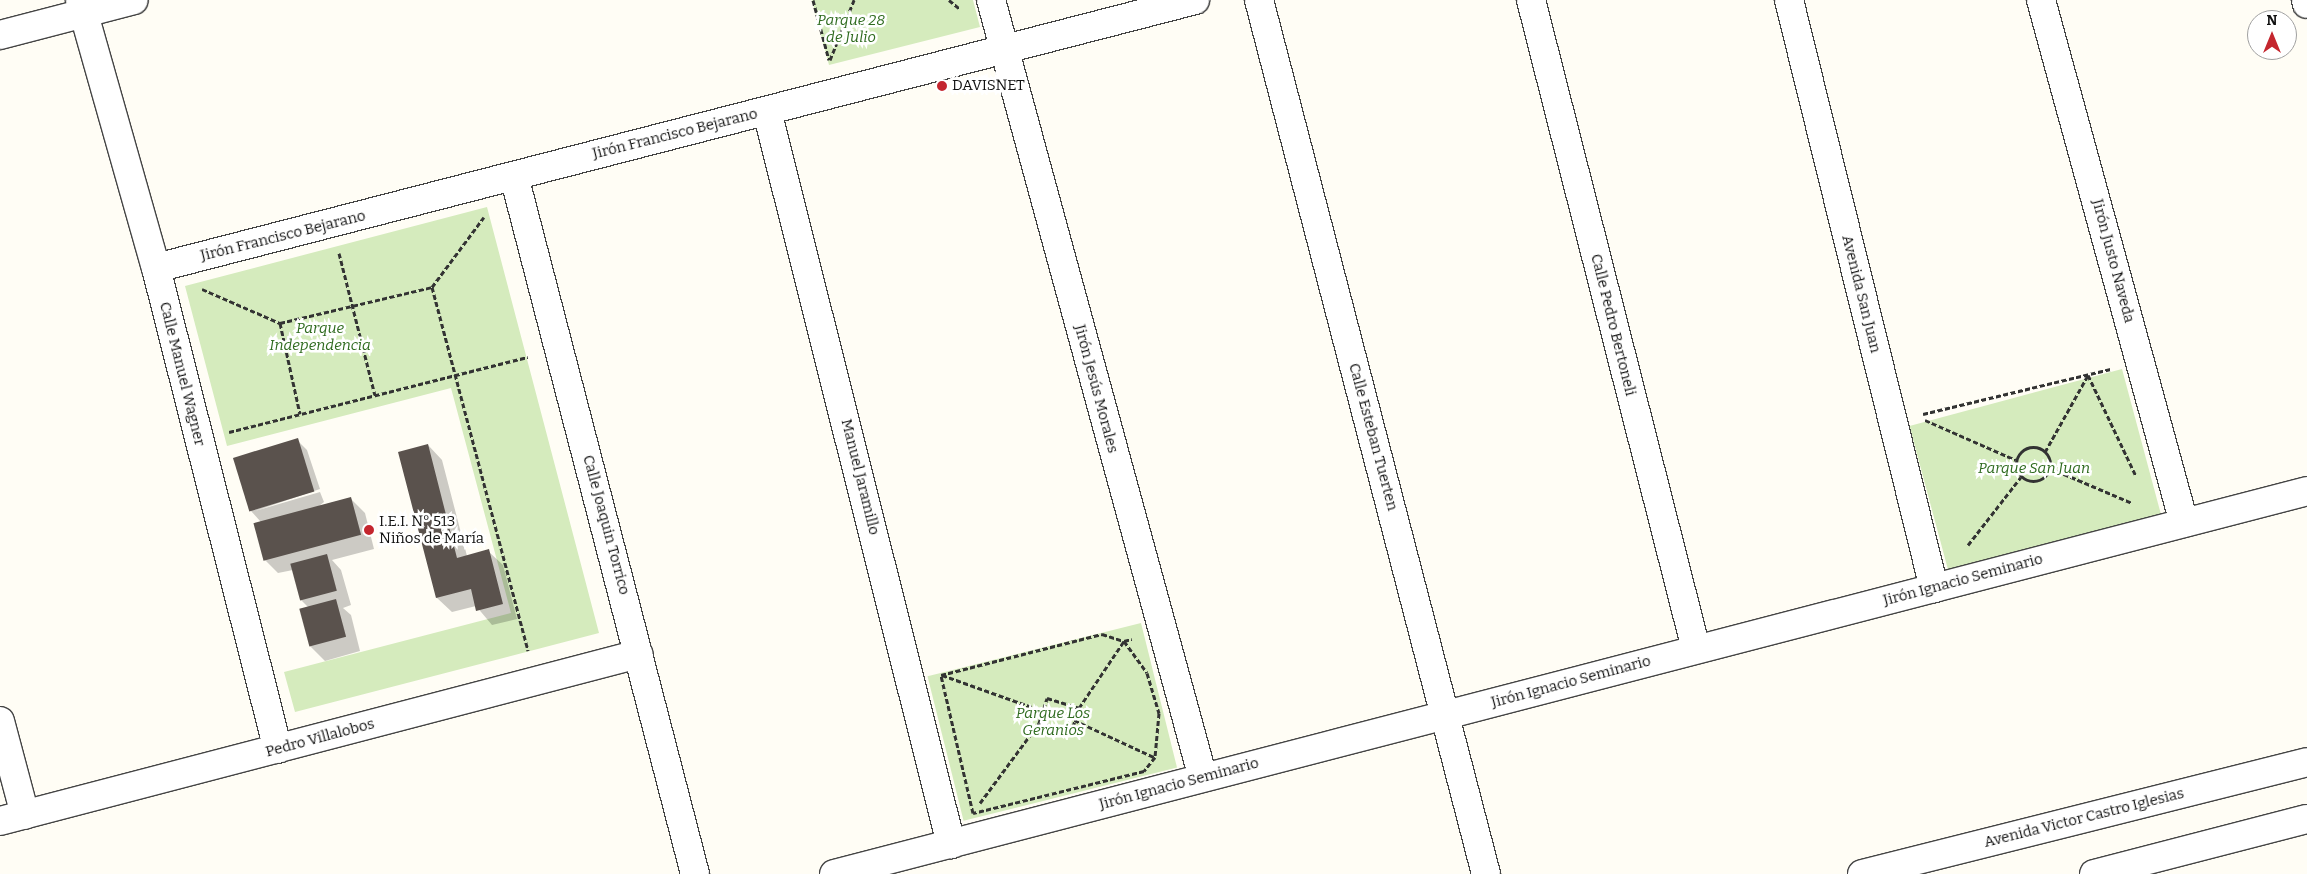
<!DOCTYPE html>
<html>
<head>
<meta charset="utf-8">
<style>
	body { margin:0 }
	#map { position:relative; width:2307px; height:874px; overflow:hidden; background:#fffdf5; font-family:Bitter,serif }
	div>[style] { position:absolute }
	.green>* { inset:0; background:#d5ebbd; transform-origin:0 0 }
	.shadow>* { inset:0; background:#0003 }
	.building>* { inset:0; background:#5a524d; transform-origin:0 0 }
	.path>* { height:3px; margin-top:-1.5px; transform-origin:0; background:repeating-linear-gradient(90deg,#333 0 5px,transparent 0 7.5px) }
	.path>.ring { margin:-1.5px; padding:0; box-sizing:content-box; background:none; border:3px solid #333; border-radius:50% }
	.roads { filter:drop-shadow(1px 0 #444) drop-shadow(-1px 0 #444) drop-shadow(0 1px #444) drop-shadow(0 -1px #444) }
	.minor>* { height:28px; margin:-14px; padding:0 14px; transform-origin:14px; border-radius:14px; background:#fff }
	.dots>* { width:14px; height:14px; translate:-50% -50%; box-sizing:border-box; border:2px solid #fff; border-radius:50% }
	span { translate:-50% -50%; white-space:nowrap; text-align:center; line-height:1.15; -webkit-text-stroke:5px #fff; paint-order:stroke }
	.park-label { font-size:15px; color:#2f6b1f; font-style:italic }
	.poi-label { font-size:15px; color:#111 }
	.left { translate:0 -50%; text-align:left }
	.street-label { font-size:15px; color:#111 }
	.north { position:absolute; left:2247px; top:10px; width:50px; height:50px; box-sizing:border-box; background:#fff; border:1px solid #a0a0a0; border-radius:50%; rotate:0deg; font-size:14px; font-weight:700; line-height:20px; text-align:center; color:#111 }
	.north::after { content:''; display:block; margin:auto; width:18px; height:22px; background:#c4262e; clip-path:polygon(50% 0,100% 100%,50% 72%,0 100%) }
</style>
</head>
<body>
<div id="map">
	<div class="green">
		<i style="clip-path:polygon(812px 0,973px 0,980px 27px,829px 65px)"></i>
		<i style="clip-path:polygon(487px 207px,599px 633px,295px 712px,284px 672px,511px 613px,451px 388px,227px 446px,185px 286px)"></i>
		<i style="left:2122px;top:369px;width:151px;height:220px;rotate:75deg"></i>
		<i style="left:1141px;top:623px;width:149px;height:220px;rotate:76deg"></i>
	</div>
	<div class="shadow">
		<i style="clip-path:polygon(297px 440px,307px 450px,320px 489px,255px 511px,320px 492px,324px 502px,319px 506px,350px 498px,365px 513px,374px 549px,332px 560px,341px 570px,351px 605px,343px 608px,351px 615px,360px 651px,325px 661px,310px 646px,309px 608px,301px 600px,293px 570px,278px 573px,264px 559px,260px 521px,251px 511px)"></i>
		<i style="clip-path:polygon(428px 445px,442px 460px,467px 556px,488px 551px,503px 565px,517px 619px,492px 625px,476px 606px,452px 612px,437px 598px)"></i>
	</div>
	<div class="building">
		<i style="left:298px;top:438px;width:56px;height:68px;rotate:73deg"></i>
		<i style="clip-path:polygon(428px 444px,457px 558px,489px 549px,503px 604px,476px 611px,471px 589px,436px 598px,398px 452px)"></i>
		<i style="left:351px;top:497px;width:39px;height:101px;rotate:75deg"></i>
		<i style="left:327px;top:554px;width:38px;height:38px;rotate:75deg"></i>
		<i style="left:336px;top:599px;width:39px;height:38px;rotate:75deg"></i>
	</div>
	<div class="path">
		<i style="left:813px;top:0;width:62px;rotate:75.1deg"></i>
		<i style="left:949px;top:0;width:14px;rotate:39deg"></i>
		<i style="left:830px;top:60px;width:65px;rotate:-68.2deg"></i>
		<i style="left:339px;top:253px;width:146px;rotate:75.8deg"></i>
		<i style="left:432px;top:287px;width:376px;rotate:75.2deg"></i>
		<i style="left:202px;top:289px;width:85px;rotate:23.6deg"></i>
		<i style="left:280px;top:323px;width:156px;rotate:-13.3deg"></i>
		<i style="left:432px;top:287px;width:87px;rotate:-53.4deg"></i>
		<i style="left:280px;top:323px;width:93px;rotate:77.6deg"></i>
		<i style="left:1923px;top:414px;width:193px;rotate:-13.5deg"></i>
		<i style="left:1925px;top:420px;width:99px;rotate:23.7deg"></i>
		<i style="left:229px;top:432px;width:308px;rotate:-14.1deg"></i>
		<i class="ring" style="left:2016px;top:447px;width:31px;height:31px"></i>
		<i style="left:2045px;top:452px;width:88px;rotate:-60.8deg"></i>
		<i style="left:2088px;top:375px;width:112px;rotate:64.6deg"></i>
		<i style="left:2050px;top:468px;width:89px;rotate:23.1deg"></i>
		<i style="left:1968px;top:545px;width:86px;rotate:-52.1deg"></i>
		<i style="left:1102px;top:634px;width:23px;rotate:18deg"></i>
		<i style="left:1124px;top:641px;width:39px;rotate:54deg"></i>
		<i style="left:1147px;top:673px;width:42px;rotate:73.3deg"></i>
		<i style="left:1159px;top:713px;width:44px;rotate:95.2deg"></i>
		<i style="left:1155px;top:757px;width:18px;rotate:128deg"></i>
		<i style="left:1144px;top:771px;width:176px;rotate:166.2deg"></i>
		<i style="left:973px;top:813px;width:142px;rotate:-103.1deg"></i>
		<i style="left:941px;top:675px;width:166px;rotate:-14.3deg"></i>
		<i style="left:942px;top:675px;width:107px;rotate:19.6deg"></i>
		<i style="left:1047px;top:698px;width:34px;rotate:17deg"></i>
		<i style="left:1079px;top:708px;width:26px;rotate:108deg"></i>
		<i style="left:1071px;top:733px;width:34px;rotate:-163deg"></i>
		<i style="left:1039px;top:723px;width:26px;rotate:-72deg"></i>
		<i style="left:1079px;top:708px;width:81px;rotate:-56.1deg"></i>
		<i style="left:1124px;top:641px;width:8px;rotate:-14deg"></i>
		<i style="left:1074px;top:720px;width:90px;rotate:24.9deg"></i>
		<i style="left:980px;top:803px;width:99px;rotate:-53.6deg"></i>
	</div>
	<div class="roads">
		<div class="minor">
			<i style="left:80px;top:0;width:279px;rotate:74.2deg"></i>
			<i style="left:156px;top:268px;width:496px;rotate:75.8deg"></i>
			<i style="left:991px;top:0;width:806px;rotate:74.76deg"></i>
			<i style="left:1259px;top:0;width:903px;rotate:75.44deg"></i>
			<i style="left:1531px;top:0;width:670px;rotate:75.74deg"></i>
			<i style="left:1789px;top:0;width:606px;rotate:76.15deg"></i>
			<i style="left:2041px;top:0;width:542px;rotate:74.71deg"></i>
			<i style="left:2306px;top:0;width:4px;rotate:76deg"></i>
			<i style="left:0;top:35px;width:138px;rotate:-14.6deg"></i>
			<i style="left:767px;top:111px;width:756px;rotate:75.91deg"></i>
			<i style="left:514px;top:176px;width:721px;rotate:75.46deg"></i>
			<i style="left:156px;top:268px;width:1073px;rotate:-14.46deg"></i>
			<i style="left:0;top:721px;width:97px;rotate:75.1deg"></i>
			<i style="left:0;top:821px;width:660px;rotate:-14.65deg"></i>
			<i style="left:834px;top:874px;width:1522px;rotate:-14.57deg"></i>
			<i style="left:1862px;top:874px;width:459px;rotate:-14.1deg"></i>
			<i style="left:2094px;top:874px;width:220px;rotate:-14.5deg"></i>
		</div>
	</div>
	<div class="dots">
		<i style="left:942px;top:86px;background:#c4262e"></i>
		<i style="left:369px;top:530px;background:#c4262e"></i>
	</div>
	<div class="park-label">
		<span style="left:851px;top:29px">Parque 28<br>de Julio</span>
		<span style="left:320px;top:337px">Parque<br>Independencia</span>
		<span style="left:2034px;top:469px">Parque San Juan</span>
		<span style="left:1053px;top:722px">Parque Los<br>Geranios</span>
	</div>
	<div class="poi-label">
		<span class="left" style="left:952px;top:86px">DAVISNET</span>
		<span class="left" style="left:379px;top:530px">I.E.I. N° 513<br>Niños de María</span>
	</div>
	<div class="street-label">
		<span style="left:675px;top:134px;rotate:-14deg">Jirón Francisco Bejarano</span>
		<span style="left:283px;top:236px;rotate:-14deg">Jirón Francisco Bejarano</span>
		<span style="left:2113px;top:261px;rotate:75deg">Jirón Justo Naveda</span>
		<span style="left:1861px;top:294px;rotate:76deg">Avenida San Juan</span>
		<span style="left:1613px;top:325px;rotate:76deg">Calle Pedro Bertoneli</span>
		<span style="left:182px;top:374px;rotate:76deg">Calle Manuel Wagner</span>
		<span style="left:1096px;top:389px;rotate:75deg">Jirón Jesús Morales</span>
		<span style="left:1373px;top:437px;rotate:75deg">Calle Esteban Tuerten</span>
		<span style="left:860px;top:477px;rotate:76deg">Manuel Jaramillo</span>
		<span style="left:606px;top:525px;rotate:75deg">Calle Joaquin Torrico</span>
		<span style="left:1963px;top:580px;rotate:-15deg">Jirón Ignacio Seminario</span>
		<span style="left:1571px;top:682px;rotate:-15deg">Jirón Ignacio Seminario</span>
		<span style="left:320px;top:738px;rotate:-15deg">Pedro Villalobos</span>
		<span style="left:1179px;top:784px;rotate:-15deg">Jirón Ignacio Seminario</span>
		<span style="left:2084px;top:818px;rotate:-14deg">Avenida Victor Castro Iglesias</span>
	</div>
	<div class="north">N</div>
</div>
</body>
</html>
